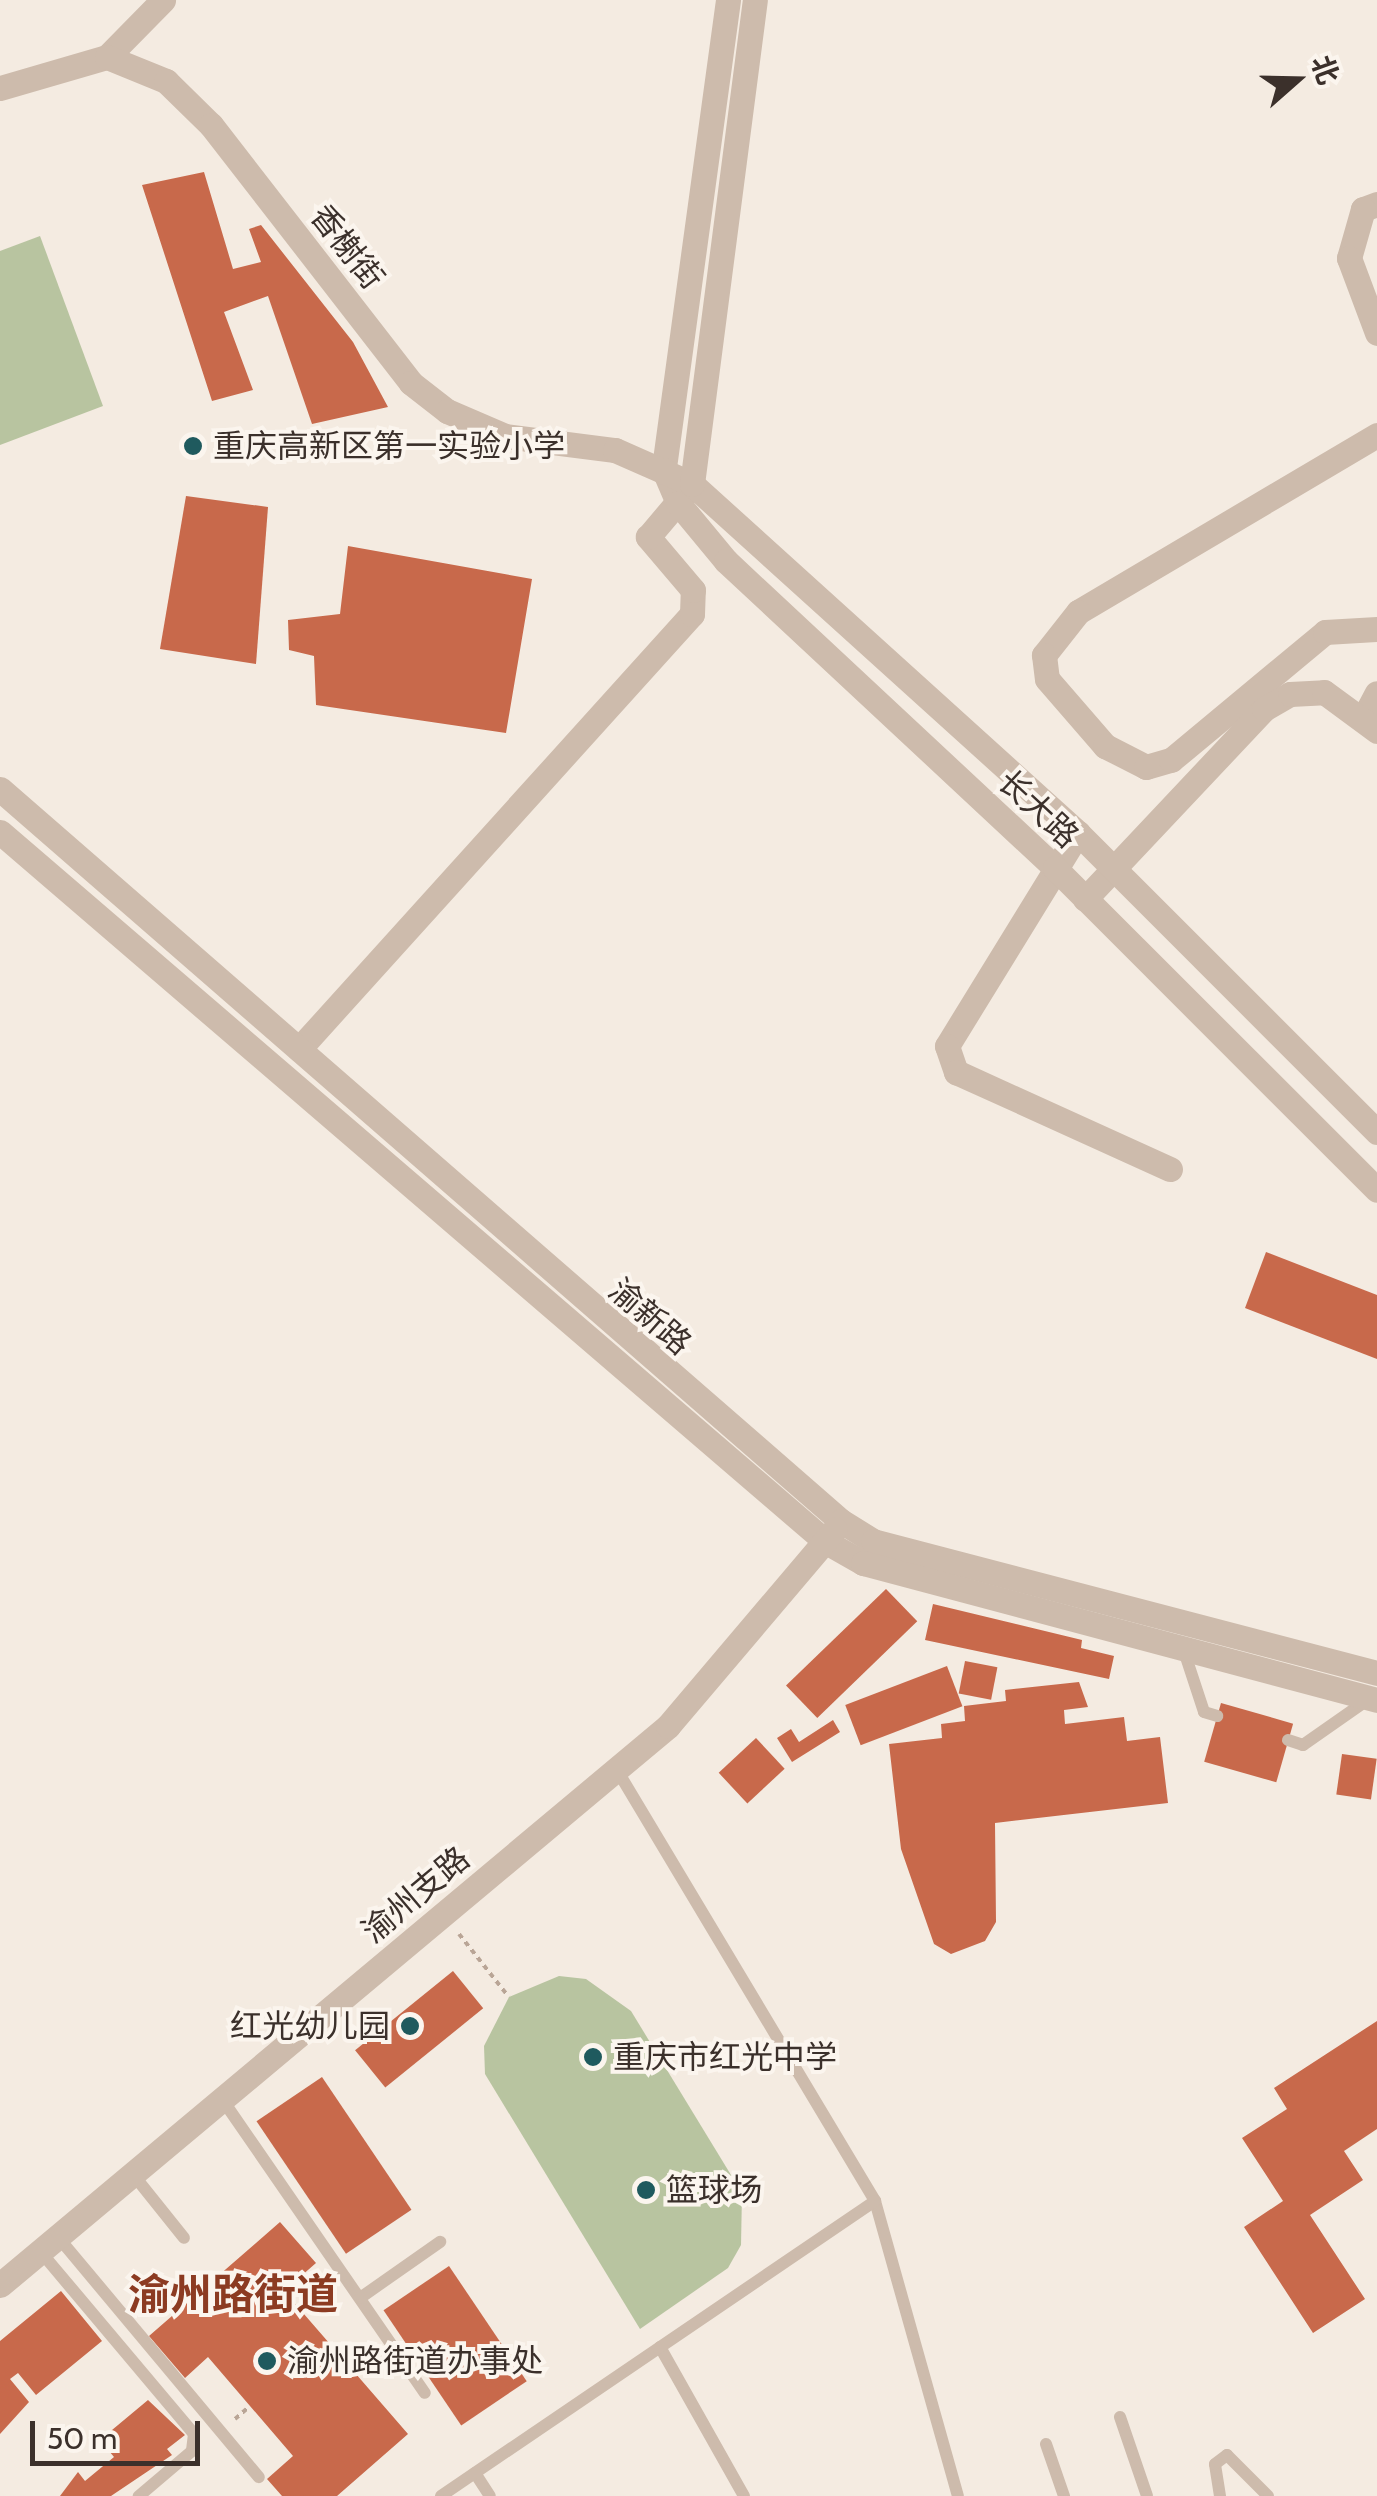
<!DOCTYPE html>
<html>
<head>
<meta charset="utf-8">
<style>
	body { margin:0 }
	#map { position:relative; width:1377px; height:2496px; overflow:hidden; background:#f4ebe1; font-family:Cabin,"Noto Sans SC",sans-serif }
	div>[style] { position:absolute }
	.green>* { inset:0; background:#b8c4a0 }
	.building>* { inset:0; background:#c8694b; transform-origin:0 0 }
	.path>* { height:4px; margin-top:-2px; transform-origin:0; background:repeating-linear-gradient(90deg,#b9a596 0 5px,transparent 0 10px) }
	.service>* { height:12px; margin:-6px; padding:0 6px; transform-origin:6px; border-radius:6px; background:#cdbbac }
	.minor>* { height:25px; margin:-12.5px; padding:0 12.5px; transform-origin:12.5px; border-radius:12.5px; background:#cdbbac }
	.tertiary>* { height:25px; margin:-12.5px; padding:0 12.5px; transform-origin:12.5px; border-radius:12.5px; background:#cdbbac }
	.dots>* { width:28px; height:28px; translate:-50% -50%; box-sizing:border-box; border:5px solid #fbf5ee; border-radius:50% }
	span { translate:-50% -50%; white-space:nowrap; text-align:center; line-height:1.15; -webkit-text-stroke:8px #fbf5ee; paint-order:stroke }
	.street-label { font-size:32px; color:#3b302b }
	.poi-label { font-size:32px; color:#3b302b }
	.left { translate:0 -50%; text-align:left }
	.right { translate:-100% -50%; text-align:right }
	.district-label { font-size:42px; color:#8c3b22; font-weight:700 }
	.north { position:absolute; left:1247px; top:30px; width:100px; height:100px; -webkit-text-stroke:8px #fbf5ee; paint-order:stroke; rotate:70deg; font-size:28px; font-weight:700; line-height:40px; text-align:center; color:#3b302b }
	.north::after { content:''; display:block; margin:auto; width:35px; height:45px; background:#3b302b; clip-path:polygon(50% 0,100% 100%,50% 72%,0 100%) }
	.scale { position:absolute; left:30px; top:2421px; width:170px; height:45px; box-sizing:border-box; border:5px solid #3b302b; border-top:0; padding-left:12px; font-size:30px; line-height:35px; white-space:nowrap; color:#3b302b; -webkit-text-stroke:8px #fbf5ee; paint-order:stroke }
</style>
</head>
<body>
<div id="map">
	<div class="green">
		<i style="clip-path:polygon(40px 236px,103px 406px,0 445px,0 251px)"></i>
		<i style="clip-path:polygon(559px 1976px,586px 1979px,631px 2011px,742px 2193px,741px 2245px,728px 2268px,640px 2329px,485px 2074px,484px 2046px,509px 1997px)"></i>
	</div>
	<div class="building">
		<i style="clip-path:polygon(204px 172px,233px 269px,261px 262px,249px 229px,261px 225px,353px 342px,388px 407px,312px 424px,268px 296px,224px 312px,253px 390px,212px 401px,142px 185px)"></i>
		<i style="clip-path:polygon(186px 496px,268px 507px,256px 664px,160px 649px)"></i>
		<i style="clip-path:polygon(348px 546px,532px 579px,506px 733px,316px 705px,314px 656px,289px 650px,288px 620px,340px 614px)"></i>
		<i style="clip-path:polygon(1266px 1252px,1377px 1295px,1377px 1359px,1245px 1308px)"></i>
		<i style="left:886px;top:1589px;width:45px;height:139px;rotate:46deg"></i>
		<i style="clip-path:polygon(933px 1604px,1082px 1640px,1081px 1648px,1114px 1656px,1109px 1679px,925px 1640px)"></i>
		<i style="left:965px;top:1661px;width:33px;height:33px;rotate:11deg"></i>
		<i style="left:947px;top:1666px;width:43px;height:109px;rotate:69deg"></i>
		<i style="clip-path:polygon(1079px 1682px,1088px 1707px,1064px 1710px,1065px 1724px,1124px 1717px,1127px 1741px,1160px 1737px,1168px 1803px,995px 1823px,996px 1922px,985px 1941px,951px 1954px,934px 1944px,901px 1849px,889px 1744px,942px 1738px,941px 1724px,965px 1721px,964px 1706px,1006px 1701px,1005px 1690px)"></i>
		<i style="left:1221px;top:1703px;width:75px;height:61px;rotate:16deg"></i>
		<i style="clip-path:polygon(833px 1720px,840px 1732px,792px 1762px,777px 1738px,791px 1729px,799px 1742px)"></i>
		<i style="left:756px;top:1738px;width:42px;height:51px;rotate:47deg"></i>
		<i style="left:1342px;top:1754px;width:35px;height:41px;rotate:8deg"></i>
		<i style="left:453px;top:1971px;width:48px;height:126px;rotate:51deg"></i>
		<i style="clip-path:polygon(1377px 2021px,1377px 2129px,1344px 2151px,1363px 2180px,1310px 2215px,1365px 2299px,1313px 2333px,1244px 2227px,1283px 2201px,1242px 2138px,1287px 2109px,1274px 2088px)"></i>
		<i style="left:322px;top:2077px;width:160px;height:79px;rotate:56deg"></i>
		<i style="clip-path:polygon(280px 2222px,316px 2263px,284px 2291px,408px 2434px,337px 2496px,282px 2496px,267px 2479px,293px 2456px,208px 2357px,185px 2378px,149px 2336px)"></i>
		<i style="left:449px;top:2266px;width:139px;height:79px;rotate:56deg"></i>
		<i style="clip-path:polygon(61px 2291px,102px 2341px,36px 2395px,18px 2373px,10px 2379px,29px 2402px,0 2434px,0 2341px)"></i>
		<i style="clip-path:polygon(148px 2400px,185px 2435px,167px 2449px,172px 2455px,111px 2496px,60px 2496px,78px 2472px,85px 2481px,114px 2457px,100px 2440px)"></i>
	</div>
	<div class="path">
		<i style="left:459px;top:1934px;width:80px;rotate:51.6deg"></i>
		<i style="left:235px;top:2419px;width:20px;rotate:-41deg"></i>
	</div>
	<div class="service">
		<i style="left:1183px;top:1648px;width:67px;rotate:71.8deg"></i>
		<i style="left:1204px;top:1712px;width:14px;rotate:17deg"></i>
		<i style="left:1288px;top:1740px;width:16px;rotate:18deg"></i>
		<i style="left:1303px;top:1745px;width:82px;rotate:-35deg"></i>
		<i style="left:617px;top:1770px;width:502px;rotate:59.09deg"></i>
		<i style="left:875px;top:2201px;width:306px;rotate:74.3deg"></i>
		<i style="left:222px;top:2099px;width:357px;rotate:55.4deg"></i>
		<i style="left:132px;top:2173px;width:83px;rotate:51.3deg"></i>
		<i style="left:58px;top:2237px;width:313px;rotate:50.1deg"></i>
		<i style="left:40px;top:2251px;width:239px;rotate:49.9deg"></i>
		<i style="left:194px;top:2434px;width:17px;rotate:97deg"></i>
		<i style="left:192px;top:2451px;width:70px;rotate:139.7deg"></i>
		<i style="left:360px;top:2298px;width:98px;rotate:-35deg"></i>
		<i style="left:660px;top:2347px;width:171px;rotate:60.6deg"></i>
		<i style="left:1120px;top:2417px;width:83px;rotate:71.1deg"></i>
		<i style="left:1046px;top:2444px;width:55px;rotate:70.9deg"></i>
		<i style="left:475px;top:2473px;width:27px;rotate:57deg"></i>
		<i style="left:441px;top:2496px;width:525px;rotate:-34.2deg"></i>
		<i style="left:1220px;top:2496px;width:32px;rotate:-99deg"></i>
		<i style="left:1215px;top:2464px;width:15px;rotate:-37deg"></i>
		<i style="left:1227px;top:2455px;width:58px;rotate:45deg"></i>
	</div>
	<div class="minor">
		<i style="left:107px;top:57px;width:80px;rotate:-45.5deg"></i>
		<i style="left:1377px;top:204px;width:15px;rotate:160deg"></i>
		<i style="left:1363px;top:209px;width:51px;rotate:105.9deg"></i>
		<i style="left:1349px;top:258px;width:80px;rotate:69.5deg"></i>
		<i style="left:1377px;top:435px;width:347px;rotate:149.4deg"></i>
		<i style="left:1078px;top:612px;width:55px;rotate:128.3deg"></i>
		<i style="left:1044px;top:655px;width:24px;rotate:83deg"></i>
		<i style="left:1047px;top:679px;width:89px;rotate:49.1deg"></i>
		<i style="left:1105px;top:746px;width:46px;rotate:27.1deg"></i>
		<i style="left:1146px;top:767px;width:26px;rotate:-16deg"></i>
		<i style="left:1171px;top:760px;width:200px;rotate:-39.7deg"></i>
		<i style="left:1325px;top:632px;width:52px;rotate:-3.3deg"></i>
		<i style="left:1364px;top:717px;width:27px;rotate:-62deg"></i>
		<i style="left:1078px;top:833px;width:250px;rotate:121.6deg"></i>
		<i style="left:947px;top:1046px;width:28px;rotate:71deg"></i>
		<i style="left:956px;top:1072px;width:235px;rotate:24.4deg"></i>
		<i style="left:1085px;top:899px;width:261px;rotate:-46.7deg"></i>
		<i style="left:1264px;top:709px;width:30px;rotate:-30deg"></i>
		<i style="left:1290px;top:694px;width:34px;rotate:-3deg"></i>
		<i style="left:1324px;top:692px;width:66px;rotate:36.3deg"></i>
		<i style="left:299px;top:1049px;width:586px;rotate:-47.9deg"></i>
		<i style="left:692px;top:614px;width:24px;rotate:-88deg"></i>
		<i style="left:693px;top:590px;width:70px;rotate:-130.3deg"></i>
		<i style="left:648px;top:537px;width:68px;rotate:-49.8deg"></i>
	</div>
	<div class="tertiary">
		<i style="left:728px;top:0;width:474px;rotate:97.8deg"></i>
		<i style="left:664px;top:470px;width:36px;rotate:67deg"></i>
		<i style="left:678px;top:503px;width:75px;rotate:50.4deg"></i>
		<i style="left:726px;top:561px;width:450px;rotate:43deg"></i>
		<i style="left:1055px;top:868px;width:455px;rotate:45deg"></i>
		<i style="left:0;top:88px;width:111px;rotate:-16.2deg"></i>
		<i style="left:107px;top:57px;width:64px;rotate:22.1deg"></i>
		<i style="left:166px;top:81px;width:63px;rotate:44.4deg"></i>
		<i style="left:211px;top:125px;width:326px;rotate:52.2deg"></i>
		<i style="left:411px;top:383px;width:46px;rotate:37.9deg"></i>
		<i style="left:447px;top:411px;width:63px;rotate:23.3deg"></i>
		<i style="left:505px;top:436px;width:111px;rotate:7.3deg"></i>
		<i style="left:615px;top:450px;width:84px;rotate:23.8deg"></i>
		<i style="left:692px;top:484px;width:520px;rotate:42.12deg"></i>
		<i style="left:1078px;top:833px;width:423px;rotate:45deg"></i>
		<i style="left:692px;top:484px;width:488px;rotate:-82.6deg"></i>
		<i style="left:0;top:789px;width:1115px;rotate:41.04deg"></i>
		<i style="left:841px;top:1521px;width:38px;rotate:32deg"></i>
		<i style="left:873px;top:1541px;width:521px;rotate:14.68deg"></i>
		<i style="left:0;top:832px;width:1089px;rotate:40.68deg"></i>
		<i style="left:826px;top:1542px;width:43px;rotate:29.6deg"></i>
		<i style="left:863px;top:1563px;width:532px;rotate:14.92deg"></i>
		<i style="left:0;top:2285px;width:871px;rotate:-39.92deg"></i>
		<i style="left:668px;top:1726px;width:258px;rotate:-49.7deg"></i>
	</div>
	<div class="dots">
		<i style="left:193px;top:446px;background:#1f5a5e"></i>
		<i style="left:410px;top:2026px;background:#1f5a5e"></i>
		<i style="left:593px;top:2057px;background:#1f5a5e"></i>
		<i style="left:646px;top:2190px;background:#1f5a5e"></i>
		<i style="left:267px;top:2361px;background:#1f5a5e"></i>
	</div>
	<div class="street-label">
		<span style="left:347px;top:247px;rotate:52deg">香榭街</span>
		<span style="left:1038px;top:809px;rotate:43deg">长大路</span>
		<span style="left:650px;top:1317px;rotate:41deg">渝新路</span>
		<span style="left:416px;top:1895px;rotate:-40deg">渝州支路</span>
	</div>
	<div class="poi-label">
		<span class="left" style="left:213px;top:446px">重庆高新区第一实验小学</span>
		<span class="right" style="left:390px;top:2026px">红光幼儿园</span>
		<span class="left" style="left:613px;top:2057px">重庆市红光中学</span>
		<span class="left" style="left:666px;top:2190px">篮球场</span>
		<span class="left" style="left:287px;top:2361px">渝州路街道办事处</span>
	</div>
	<div class="district-label">
		<span style="left:233px;top:2294px">渝州路街道</span>
	</div>
	<div class="north">北</div>
	<div class="scale">50 m</div>
</div>
</body>
</html>
